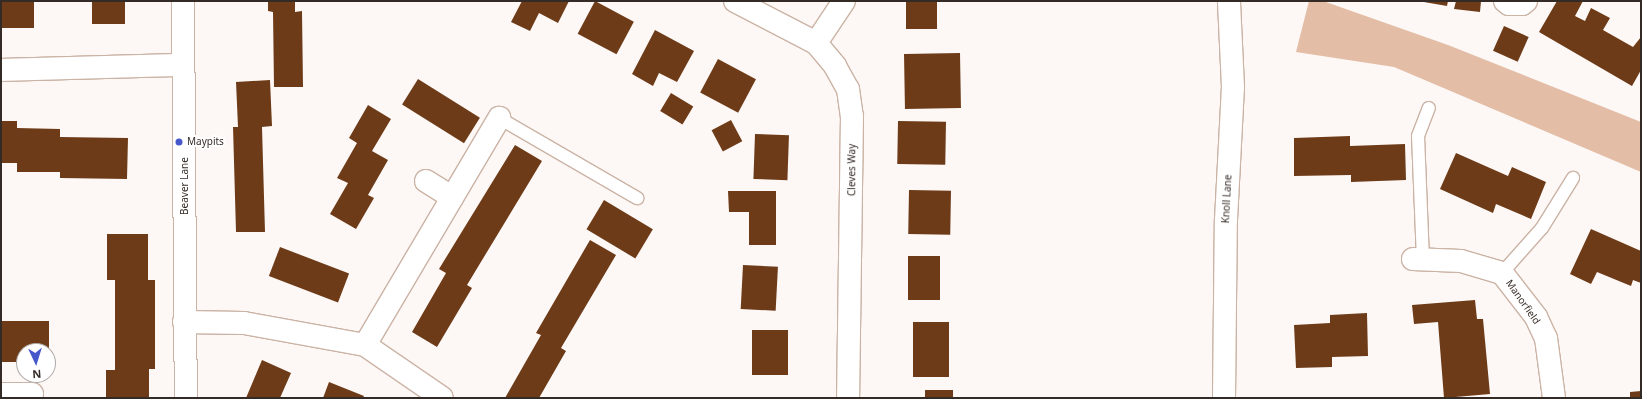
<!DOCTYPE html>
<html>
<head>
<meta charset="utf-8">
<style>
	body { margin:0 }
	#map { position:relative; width:1642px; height:399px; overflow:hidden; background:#fdf8f5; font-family:"Noto Sans",sans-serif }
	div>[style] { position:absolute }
	.green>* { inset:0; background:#e4bda6 }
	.building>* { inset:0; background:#6e3b18; transform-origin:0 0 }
	.roads { filter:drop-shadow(1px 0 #cbb3a5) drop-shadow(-1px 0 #cbb3a5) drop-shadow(0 1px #cbb3a5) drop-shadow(0 -1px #cbb3a5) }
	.service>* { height:12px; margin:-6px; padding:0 6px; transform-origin:6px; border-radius:6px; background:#fff }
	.minor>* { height:22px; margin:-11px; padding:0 11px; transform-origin:11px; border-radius:11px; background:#fff }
	.tertiary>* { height:22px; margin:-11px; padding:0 11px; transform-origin:11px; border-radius:11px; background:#fff }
	.dots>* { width:11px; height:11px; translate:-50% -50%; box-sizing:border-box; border:2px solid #fff; border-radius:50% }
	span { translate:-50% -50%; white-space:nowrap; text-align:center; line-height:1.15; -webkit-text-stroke:4px #fff; paint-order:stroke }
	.poi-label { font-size:10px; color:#352b26 }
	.left { translate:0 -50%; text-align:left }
	.street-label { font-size:10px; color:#352b26 }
	.frame { position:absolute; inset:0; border:2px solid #352b26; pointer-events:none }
	.north { position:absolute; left:16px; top:343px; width:40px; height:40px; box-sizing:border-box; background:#fff; border:1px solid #aeaaa8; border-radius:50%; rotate:176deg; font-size:11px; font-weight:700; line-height:16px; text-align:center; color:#352b26 }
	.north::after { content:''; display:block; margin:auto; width:14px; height:18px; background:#4557cb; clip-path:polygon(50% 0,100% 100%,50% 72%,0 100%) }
</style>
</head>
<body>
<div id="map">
	<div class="green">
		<i style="clip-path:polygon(1309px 1px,1323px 1px,1448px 45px,1641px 122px,1641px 172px,1394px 67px,1296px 52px)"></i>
	</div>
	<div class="building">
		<i style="left:1px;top:1px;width:33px;height:27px"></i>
		<i style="left:92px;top:1px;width:33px;height:23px"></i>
		<i style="clip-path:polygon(268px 1px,295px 1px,295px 12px,302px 11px,303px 87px,274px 87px,273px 12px,268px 11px)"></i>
		<i style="clip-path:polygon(522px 1px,569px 1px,558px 23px,539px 13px,530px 31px,511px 22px)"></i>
		<i style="left:595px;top:1px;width:44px;height:37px;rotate:28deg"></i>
		<i style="left:906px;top:1px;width:31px;height:28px"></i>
		<i style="clip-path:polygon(1418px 1px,1448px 1px,1447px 6px)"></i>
		<i style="clip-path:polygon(1456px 1px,1481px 1px,1480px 12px,1454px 9px)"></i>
		<i style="clip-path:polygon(1557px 1px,1583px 1px,1575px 16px,1585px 21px,1591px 8px,1610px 18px,1603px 30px,1633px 47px,1641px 37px,1641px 70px,1632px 86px,1539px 32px)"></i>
		<i style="left:1504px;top:26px;width:27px;height:27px;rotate:24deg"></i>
		<i style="clip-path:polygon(655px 30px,694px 51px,677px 82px,659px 73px,653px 86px,632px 74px)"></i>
		<i style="left:960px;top:53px;width:55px;height:56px;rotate:89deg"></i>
		<i style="left:718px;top:59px;width:43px;height:38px;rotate:28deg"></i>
		<i style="left:418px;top:79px;width:73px;height:30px;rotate:32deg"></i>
		<i style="clip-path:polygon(270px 80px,272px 126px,262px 127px,265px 232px,236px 232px,233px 127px,238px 127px,236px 82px)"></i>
		<i style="left:671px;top:93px;width:26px;height:21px;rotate:31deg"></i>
		<i style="clip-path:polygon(368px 105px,391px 119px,372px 151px,388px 160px,368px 195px,374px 198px,356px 229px,330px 214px,348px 183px,337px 178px,357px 143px,349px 138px)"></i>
		<i style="left:731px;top:120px;width:24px;height:22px;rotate:62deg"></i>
		<i style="clip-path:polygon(1px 121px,17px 121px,17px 128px,60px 129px,60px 137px,128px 138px,127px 179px,60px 178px,60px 172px,17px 172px,17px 163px,1px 163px)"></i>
		<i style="left:898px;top:121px;width:48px;height:43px;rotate:1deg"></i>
		<i style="left:755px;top:134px;width:34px;height:45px;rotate:2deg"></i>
		<i style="clip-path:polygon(1350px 136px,1350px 146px,1405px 144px,1406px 180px,1351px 182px,1351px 175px,1294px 176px,1294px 138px)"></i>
		<i style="clip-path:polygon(515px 145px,542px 161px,467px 285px,472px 288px,437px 347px,412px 332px,446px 273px,439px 269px)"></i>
		<i style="clip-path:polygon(1456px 153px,1508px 176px,1512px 167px,1546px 182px,1531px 219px,1496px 204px,1493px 213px,1440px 189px)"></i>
		<i style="left:909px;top:190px;width:42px;height:44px;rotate:1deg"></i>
		<i style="clip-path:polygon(728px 191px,776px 191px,776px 245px,749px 245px,749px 212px,729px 212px)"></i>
		<i style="left:604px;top:200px;width:57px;height:34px;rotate:31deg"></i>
		<i style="clip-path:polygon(1591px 229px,1641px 251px,1641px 283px,1633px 280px,1631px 286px,1597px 272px,1591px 284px,1570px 274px)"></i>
		<i style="clip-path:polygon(107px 234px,148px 234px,148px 280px,155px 280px,155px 369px,149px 369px,149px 398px,106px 398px,106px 370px,115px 370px,115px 280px,107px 280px)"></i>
		<i style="clip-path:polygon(590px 240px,616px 255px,561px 348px,566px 351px,539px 398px,505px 398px,541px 335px,536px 333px)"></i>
		<i style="left:280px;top:247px;width:74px;height:31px;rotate:21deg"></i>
		<i style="left:908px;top:256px;width:32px;height:44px"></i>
		<i style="left:743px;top:265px;width:35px;height:44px;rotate:3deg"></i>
		<i style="clip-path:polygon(1475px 300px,1477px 319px,1483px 319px,1490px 394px,1444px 398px,1438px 322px,1414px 324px,1412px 305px)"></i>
		<i style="clip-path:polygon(1367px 313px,1368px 356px,1332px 357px,1332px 367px,1296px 368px,1294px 325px,1330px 323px,1330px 315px)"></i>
		<i style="clip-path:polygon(1px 321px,49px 321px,49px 351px,24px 351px,24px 362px,1px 362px)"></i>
		<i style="left:913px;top:322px;width:36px;height:55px"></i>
		<i style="left:752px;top:330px;width:36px;height:45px"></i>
		<i style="clip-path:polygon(262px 360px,291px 373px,280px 398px,246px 398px)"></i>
		<i style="clip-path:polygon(329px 382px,364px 396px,363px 398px,323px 398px)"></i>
		<i style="left:925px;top:390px;width:28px;height:8px"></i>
		<i style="clip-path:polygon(1641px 391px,1641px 398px,1630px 398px,1630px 392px)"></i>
	</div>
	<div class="roads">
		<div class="service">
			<i style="left:499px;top:118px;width:160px;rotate:30.1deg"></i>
			<i style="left:1423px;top:260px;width:124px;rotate:-92.3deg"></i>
			<i style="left:1418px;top:136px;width:30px;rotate:-69deg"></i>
			<i style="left:1502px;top:273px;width:60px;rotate:-48.4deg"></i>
			<i style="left:1542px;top:228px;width:59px;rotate:-58.2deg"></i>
		</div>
		<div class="minor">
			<i style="left:183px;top:1px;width:397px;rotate:89.6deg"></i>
			<i style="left:735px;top:1px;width:91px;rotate:27.4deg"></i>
			<i style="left:816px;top:43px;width:30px;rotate:50deg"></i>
			<i style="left:835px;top:66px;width:26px;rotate:61deg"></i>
			<i style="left:848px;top:89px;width:27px;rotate:82deg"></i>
			<i style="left:852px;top:116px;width:282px;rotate:90.8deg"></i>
			<i style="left:1505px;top:1px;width:5px;rotate:37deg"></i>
			<i style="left:1509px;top:4px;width:13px"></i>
			<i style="left:1522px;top:4px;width:5px;rotate:-37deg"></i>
			<i style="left:816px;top:43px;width:50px;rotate:-56.3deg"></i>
			<i style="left:1px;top:70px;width:182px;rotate:-1.6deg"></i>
			<i style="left:426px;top:181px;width:31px;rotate:32deg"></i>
			<i style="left:1413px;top:259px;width:48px;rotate:2.4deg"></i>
			<i style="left:1461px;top:261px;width:43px;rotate:16.3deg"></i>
			<i style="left:1502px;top:273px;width:56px;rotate:52.3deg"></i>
			<i style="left:1536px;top:317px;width:23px;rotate:65deg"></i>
			<i style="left:1546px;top:338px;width:61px;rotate:82.4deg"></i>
			<i style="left:184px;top:322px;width:60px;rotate:1deg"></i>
			<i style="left:244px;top:323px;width:123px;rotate:10.3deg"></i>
			<i style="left:365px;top:345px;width:93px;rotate:34.5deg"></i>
			<i style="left:365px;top:345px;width:264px;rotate:-59.4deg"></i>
			<i style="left:1px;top:394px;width:31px"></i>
		</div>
		<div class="tertiary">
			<i style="left:1224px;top:398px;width:178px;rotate:-89.4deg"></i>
			<i style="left:1226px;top:220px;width:133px;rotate:-87deg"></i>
			<i style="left:1233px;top:87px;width:86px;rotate:-92.7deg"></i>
		</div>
	</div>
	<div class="dots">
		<i style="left:179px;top:142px;background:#4557cb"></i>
	</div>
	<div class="poi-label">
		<span class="left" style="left:187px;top:142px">Maypits</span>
	</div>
	<div class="street-label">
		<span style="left:852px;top:170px;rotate:-90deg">Cleves Way</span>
		<span style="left:185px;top:186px;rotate:-90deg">Beaver Lane</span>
		<span style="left:1227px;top:199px;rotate:-87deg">Knoll Lane</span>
		<span style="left:1523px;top:302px;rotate:55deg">Manorfield</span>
	</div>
	<div class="frame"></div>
	<div class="north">N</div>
</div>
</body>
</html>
